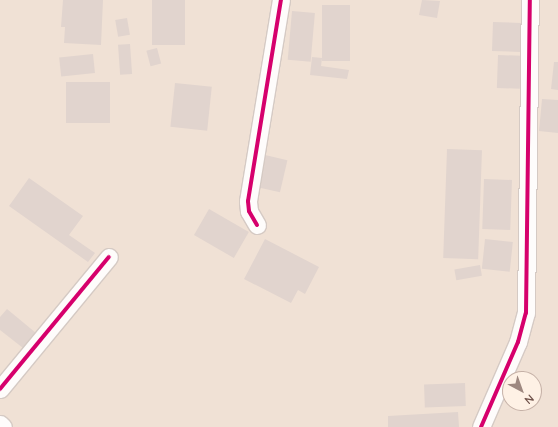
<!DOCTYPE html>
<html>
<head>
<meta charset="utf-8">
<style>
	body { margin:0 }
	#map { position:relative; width:558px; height:427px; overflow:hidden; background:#f5ede5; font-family:Quicksand,sans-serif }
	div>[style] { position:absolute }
	.residential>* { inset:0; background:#f0e1d5 }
	.building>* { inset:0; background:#e1d4ce; transform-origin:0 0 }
	.roads { filter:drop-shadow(1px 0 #d5cac4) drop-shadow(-1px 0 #d5cac4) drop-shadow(0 1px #d5cac4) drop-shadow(0 -1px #d5cac4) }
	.street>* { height:17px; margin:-8.5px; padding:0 8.5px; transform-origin:8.5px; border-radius:8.5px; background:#fefcfb }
	.cycleway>* { height:4px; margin:-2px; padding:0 2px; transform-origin:2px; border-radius:2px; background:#d6006c }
	span { translate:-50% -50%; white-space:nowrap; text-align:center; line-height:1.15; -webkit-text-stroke:3px #fef1e5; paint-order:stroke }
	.north { position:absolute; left:502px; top:371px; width:40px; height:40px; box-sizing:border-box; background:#fef1e5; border:1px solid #c5b1a7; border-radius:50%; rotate:139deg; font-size:11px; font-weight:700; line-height:16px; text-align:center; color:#6f5149 }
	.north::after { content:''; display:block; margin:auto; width:14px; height:18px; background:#9e8880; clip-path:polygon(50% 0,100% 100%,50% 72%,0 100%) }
</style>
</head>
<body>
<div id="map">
	<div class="residential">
		<i style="clip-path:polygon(evenodd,0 0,558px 0,558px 427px,0 427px,0 0,510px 379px,534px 379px,534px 403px,510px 403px,510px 379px)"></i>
	</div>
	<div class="building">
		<i style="clip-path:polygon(63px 0,103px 0,101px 45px,64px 43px,65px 27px,61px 27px)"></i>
		<i style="left:152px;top:0;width:33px;height:45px"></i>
		<i style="clip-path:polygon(422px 0,440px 1px,437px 18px,419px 15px)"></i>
		<i style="left:322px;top:5px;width:28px;height:56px"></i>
		<i style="left:292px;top:11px;width:23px;height:49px;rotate:5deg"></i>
		<i style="left:127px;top:18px;width:17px;height:12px;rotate:80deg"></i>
		<i style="left:493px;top:22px;width:28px;height:29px;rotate:2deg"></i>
		<i style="left:130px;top:44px;width:30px;height:12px;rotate:86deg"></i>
		<i style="left:157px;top:48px;width:16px;height:11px;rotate:75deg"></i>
		<i style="left:93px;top:54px;width:19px;height:34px;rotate:84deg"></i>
		<i style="left:498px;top:55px;width:23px;height:33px;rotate:2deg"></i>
		<i style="clip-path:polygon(312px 57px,322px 58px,321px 66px,349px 70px,347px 79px,310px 75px)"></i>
		<i style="clip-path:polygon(554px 62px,558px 62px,558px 90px,551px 89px)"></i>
		<i style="left:66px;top:82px;width:44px;height:41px"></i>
		<i style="left:175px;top:83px;width:37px;height:44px;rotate:6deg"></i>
		<i style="clip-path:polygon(542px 99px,558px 100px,558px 133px,539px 131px)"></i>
		<i style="left:447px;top:149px;width:35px;height:109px;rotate:2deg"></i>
		<i style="left:265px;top:155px;width:23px;height:33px;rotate:13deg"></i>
		<i style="clip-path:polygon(29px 178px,83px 216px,69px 235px,95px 253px,88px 262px,9px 206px)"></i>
		<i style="left:484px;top:179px;width:28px;height:50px;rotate:2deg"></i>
		<i style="left:209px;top:209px;width:46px;height:30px;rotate:30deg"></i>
		<i style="clip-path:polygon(265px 239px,319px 267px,305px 294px,298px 290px,291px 303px,244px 279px)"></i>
		<i style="left:485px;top:239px;width:28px;height:30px;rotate:6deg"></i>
		<i style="left:480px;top:265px;width:11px;height:26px;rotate:80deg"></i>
		<i style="clip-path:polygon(7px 309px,36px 333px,23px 348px,0 330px,0 317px)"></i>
		<i style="left:465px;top:383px;width:23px;height:41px;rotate:88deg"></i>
		<i style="clip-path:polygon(458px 412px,459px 427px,388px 427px,388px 416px)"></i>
	</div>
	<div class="roads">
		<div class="street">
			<i style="left:257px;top:225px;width:16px;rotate:-120deg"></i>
			<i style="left:249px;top:211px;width:10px;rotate:-96deg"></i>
			<i style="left:248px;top:201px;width:204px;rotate:-80.7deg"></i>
			<i style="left:0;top:389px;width:171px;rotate:-50.5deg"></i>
			<i style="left:0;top:424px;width:4px;rotate:45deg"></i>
			<i style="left:481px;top:427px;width:93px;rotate:-66.5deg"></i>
			<i style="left:518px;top:342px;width:30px;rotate:-75deg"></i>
			<i style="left:526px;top:313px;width:313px;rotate:-89.3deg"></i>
		</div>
	</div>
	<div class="cycleway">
		<i style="left:257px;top:225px;width:16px;rotate:-120deg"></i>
		<i style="left:249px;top:211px;width:10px;rotate:-96deg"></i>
		<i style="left:248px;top:201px;width:204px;rotate:-80.7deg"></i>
		<i style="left:0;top:389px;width:171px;rotate:-50.5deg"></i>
		<i style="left:481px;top:427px;width:93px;rotate:-66.5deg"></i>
		<i style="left:518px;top:342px;width:30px;rotate:-75deg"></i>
		<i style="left:526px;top:313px;width:313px;rotate:-89.3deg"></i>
	</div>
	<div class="north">N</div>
</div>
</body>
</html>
